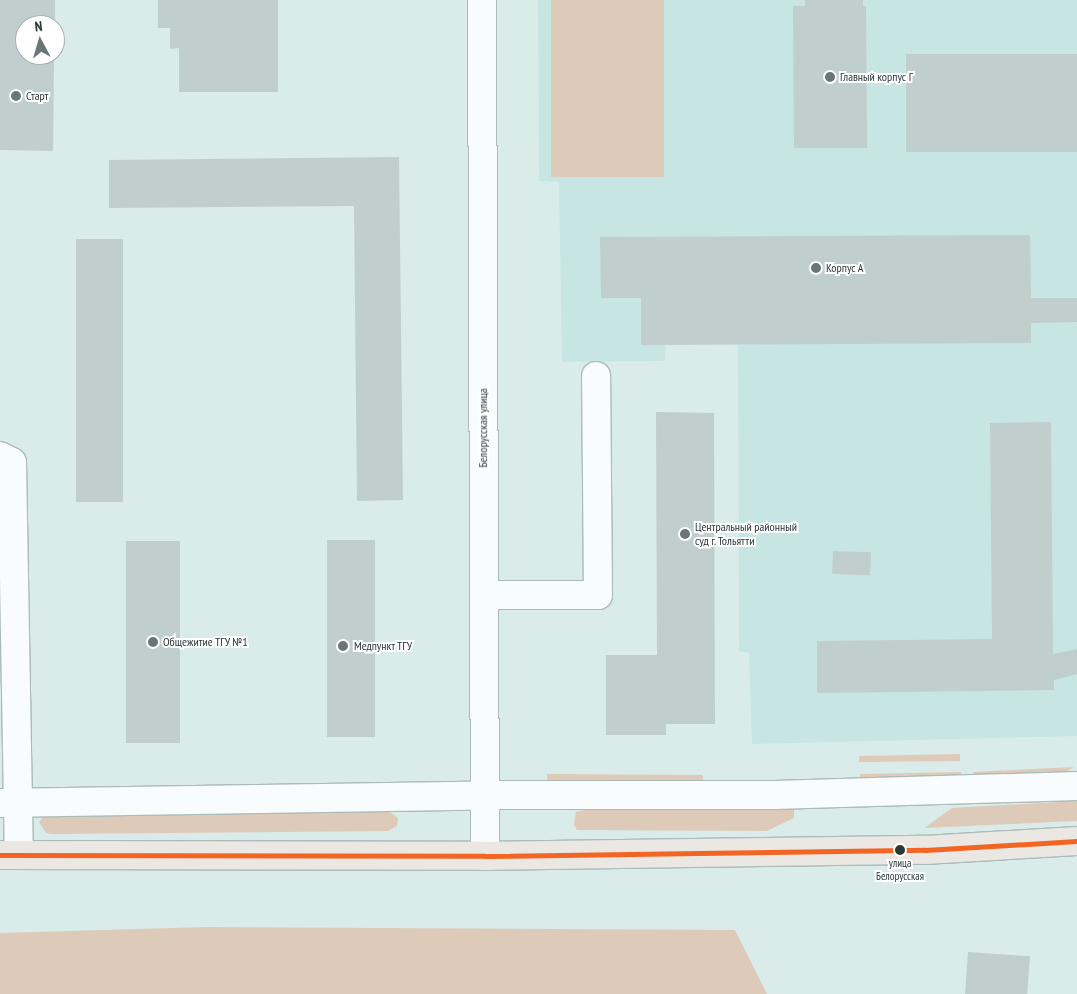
<!DOCTYPE html>
<html>
<head>
<meta charset="utf-8">
<style>
	body { margin:0 }
	#map { position:relative; width:1077px; height:994px; overflow:hidden; background:#d9ecea; font-family:"PT Sans Narrow",sans-serif }
	div>[style] { position:absolute }
	.built>* { inset:0; background:#c7e6e3 }
	.green>* { inset:0; background:#ddcab8; transform-origin:0 0 }
	.building>* { inset:0; background:#c0cecd; transform-origin:0 0 }
	.roads { filter:drop-shadow(1px 0 #acbbba) drop-shadow(-1px 0 #acbbba) drop-shadow(0 1px #acbbba) drop-shadow(0 -1px #acbbba) }
	.minor>* { height:28px; margin:-14px; padding:0 14px; transform-origin:14px; border-radius:14px; background:#f9fcfc }
	.major>* { height:28px; margin:-14px; padding:0 14px; transform-origin:14px; border-radius:14px; background:#ebe7e2 }
	.bus-1>* { height:5px; margin:-2.5px; padding:0 2.5px; transform-origin:2.5px; border-radius:2.5px; background:#f26522 }
	.dots>* { width:14px; height:14px; translate:-50% -50%; box-sizing:border-box; border:2px solid #fff; border-radius:50% }
	span { translate:-50% -50%; white-space:nowrap; text-align:center; line-height:1.15; -webkit-text-stroke:4px #fff; paint-order:stroke }
	.bus-label { font-size:11px; color:#2b3837 }
	.poi-label { font-size:12px; color:#2b3837 }
	.left { translate:0 -50%; text-align:left }
	.street-label { font-size:12px; color:#2b3837 }
	.north { position:absolute; left:15px; top:15px; width:50px; height:50px; box-sizing:border-box; background:#fff; border:1px solid #aaafaf; border-radius:50%; rotate:354deg; font-size:14px; font-weight:700; line-height:20px; text-align:center; color:#2b3837 }
	.north::after { content:''; display:block; margin:auto; width:18px; height:22px; background:#687776; clip-path:polygon(50% 0,100% 100%,50% 72%,0 100%) }
</style>
</head>
<body>
<div id="map">
	<div class="built">
		<i style="clip-path:polygon(538px 0,1077px 0,1077px 736px,752px 744px,749px 653px,739px 651px,738px 345px,666px 345px,665px 361px,562px 362px,559px 182px,539px 181px)"></i>
	</div>
	<div class="green">
		<i style="left:551px;top:0;width:113px;height:177px"></i>
		<i style="clip-path:polygon(960px 754px,960px 761px,859px 762px,859px 756px)"></i>
		<i style="clip-path:polygon(1074px 767px,1063px 774px,973px 778px,973px 772px)"></i>
		<i style="clip-path:polygon(961px 772px,961px 778px,860px 781px,860px 774px)"></i>
		<i style="clip-path:polygon(547px 774px,703px 775px,703px 781px,547px 781px)"></i>
		<i style="clip-path:polygon(1077px 801px,1077px 821px,924px 828px,952px 808px)"></i>
		<i style="clip-path:polygon(589px 809px,794px 810px,794px 818px,767px 831px,577px 830px,574px 825px,576px 812px)"></i>
		<i style="clip-path:polygon(388px 810px,398px 818px,397px 826px,388px 831px,52px 834px,46px 833px,39px 822px,47px 813px)"></i>
		<i style="clip-path:polygon(206px 927px,735px 930px,767px 994px,0 994px,0 933px)"></i>
	</div>
	<div class="building">
		<i style="clip-path:polygon(0 0,55px 0,55px 25px,25px 25px,25px 55px,54px 55px,53px 151px,0 150px)"></i>
		<i style="clip-path:polygon(158px 0,278px 0,278px 92px,179px 92px,179px 48px,170px 49px,170px 28px,158px 28px)"></i>
		<i style="clip-path:polygon(805px 0,863px 0,863px 6px,866px 6px,867px 148px,794px 148px,793px 6px,805px 6px)"></i>
		<i style="left:1077px;top:54px;width:98px;height:171px;rotate:90deg"></i>
		<i style="clip-path:polygon(399px 157px,403px 500px,357px 501px,354px 206px,109px 208px,109px 160px)"></i>
		<i style="clip-path:polygon(1030px 235px,1031px 298px,1077px 298px,1077px 322px,1031px 323px,1031px 343px,641px 345px,641px 298px,601px 298px,600px 237px)"></i>
		<i style="left:76px;top:239px;width:47px;height:263px"></i>
		<i style="clip-path:polygon(656px 412px,714px 413px,715px 724px,666px 724px,666px 735px,606px 735px,606px 655px,657px 655px)"></i>
		<i style="clip-path:polygon(1051px 422px,1053px 654px,1077px 649px,1077px 674px,1054px 680px,1054px 690px,817px 693px,817px 641px,992px 639px,990px 423px)"></i>
		<i style="left:327px;top:540px;width:48px;height:197px"></i>
		<i style="left:126px;top:541px;width:54px;height:202px"></i>
		<i style="left:833px;top:551px;width:38px;height:23px;rotate:2deg"></i>
		<i style="left:968px;top:952px;width:62px;height:42px;rotate:4deg"></i>
	</div>
	<div class="roads">
		<div class="minor">
			<i style="left:482px;top:0;width:856px;rotate:89.8deg"></i>
			<i style="left:0;top:456px;width:13px;rotate:27deg"></i>
			<i style="left:12px;top:462px;width:393px;rotate:89deg"></i>
			<i style="left:484px;top:595px;width:114px"></i>
			<i style="left:598px;top:595px;width:219px;rotate:-90.5deg"></i>
			<i style="left:0;top:803px;width:485px;rotate:-0.9deg"></i>
			<i style="left:485px;top:795px;width:289px"></i>
			<i style="left:774px;top:795px;width:303px;rotate:-1.7deg"></i>
		</div>
		<div class="major">
			<i style="left:0;top:855px;width:485px;rotate:0.1deg"></i>
			<i style="left:485px;top:856px;width:440px;rotate:-0.8deg"></i>
			<i style="left:925px;top:850px;width:152px;rotate:-3.4deg"></i>
		</div>
	</div>
	<div class="bus-1">
		<i style="left:0;top:855px;width:485px;rotate:0.1deg"></i>
		<i style="left:485px;top:856px;width:440px;rotate:-0.8deg"></i>
		<i style="left:925px;top:850px;width:152px;rotate:-3.4deg"></i>
	</div>
	<div class="dots">
		<i style="left:830px;top:77px;background:#687776"></i>
		<i style="left:16px;top:96px;background:#687776"></i>
		<i style="left:816px;top:268px;background:#687776"></i>
		<i style="left:685px;top:534px;background:#687776"></i>
		<i style="left:153px;top:642px;background:#687776"></i>
		<i style="left:343px;top:646px;background:#687776"></i>
		<i style="left:900px;top:850px;background:#2b3837"></i>
	</div>
	<div class="bus-label">
		<span style="left:900px;top:870px">улица<br>Белорусская</span>
	</div>
	<div class="poi-label">
		<span class="left" style="left:840px;top:77px">Главный корпус Г</span>
		<span class="left" style="left:26px;top:96px">Старт</span>
		<span class="left" style="left:826px;top:268px">Корпус А</span>
		<span class="left" style="left:695px;top:534px">Центральный районный<br>суд г. Тольятти</span>
		<span class="left" style="left:163px;top:642px">Общежитие ТГУ №1</span>
		<span class="left" style="left:354px;top:646px">Медпункт ТГУ</span>
	</div>
	<div class="street-label">
		<span style="left:483px;top:428px;rotate:-90deg">Белорусская улица</span>
	</div>
	<div class="north">N</div>
</div>
</body>
</html>
